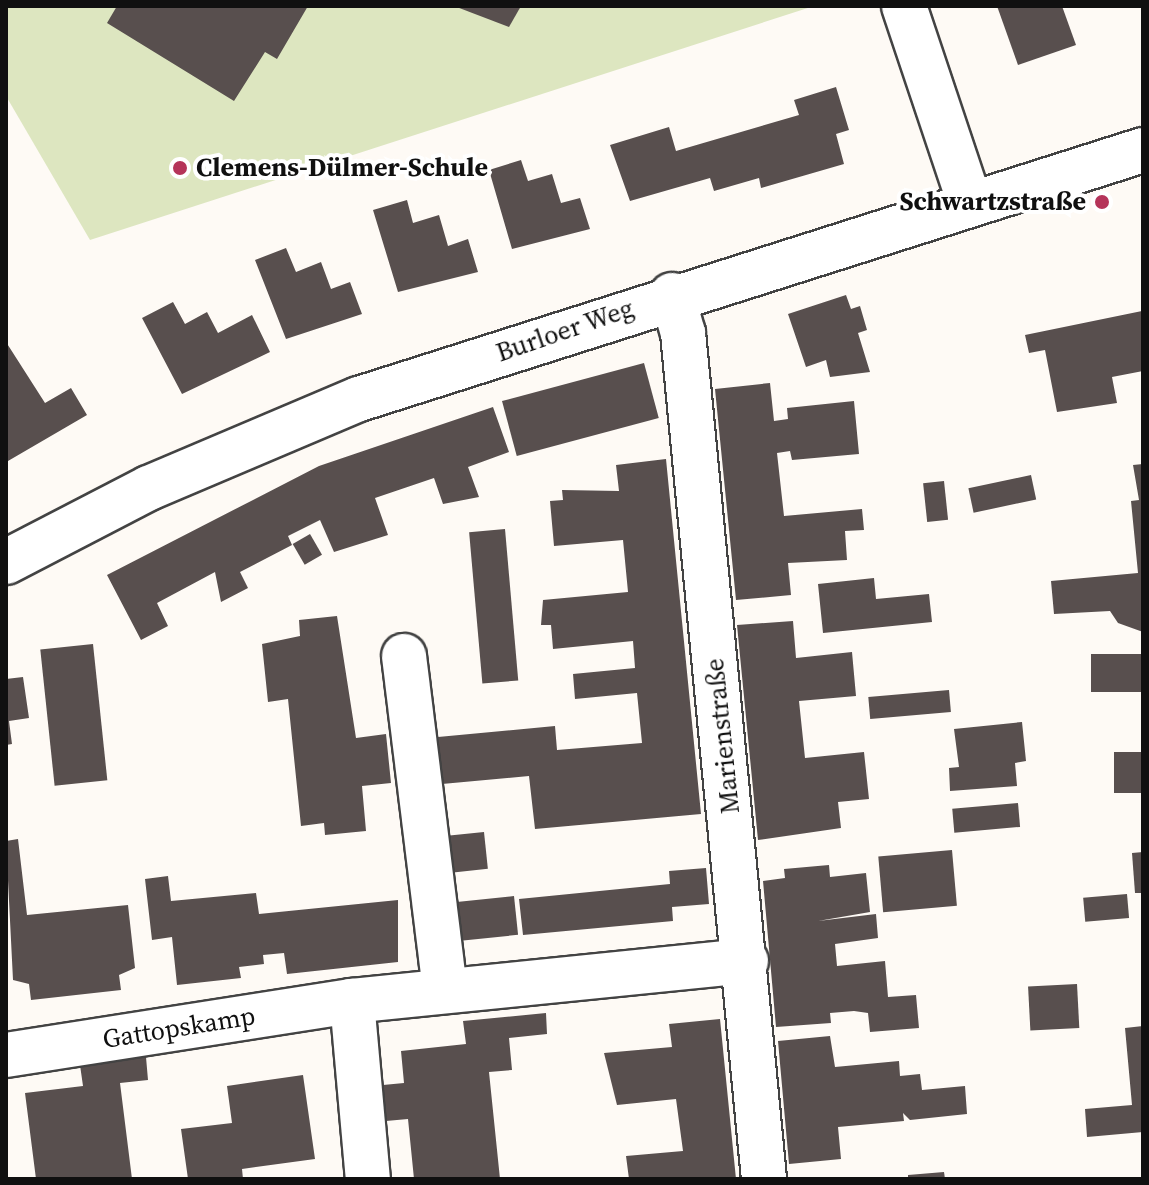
<!DOCTYPE html>
<html>
<head>
<meta charset="utf-8">
<style>
	body { margin:0 }
	#map { position:relative; width:1149px; height:1185px; overflow:hidden; background:#fefaf5; font-family:"Source Serif 4",serif }
	div>[style] { position:absolute }
	.green>* { inset:0; background:#dde6c0 }
	.building>* { inset:0; background:#584f4e; transform-origin:0 0 }
	.roads { filter:drop-shadow(2px 0 #434343) drop-shadow(-2px 0 #434343) drop-shadow(0 2px #434343) drop-shadow(0 -2px #434343) }
	.minor>* { height:44px; margin:-22px; padding:0 22px; transform-origin:22px; border-radius:22px; background:#fff }
	.dots>* { width:22px; height:22px; translate:-50% -50%; box-sizing:border-box; border:4px solid #fff; border-radius:50% }
	span { translate:-50% -50%; white-space:nowrap; text-align:center; line-height:1.15; -webkit-text-stroke:8px #fff; paint-order:stroke }
	.poi-label { font-size:26px; color:#101010; font-weight:700 }
	.left { translate:0 -50%; text-align:left }
	.right { translate:-100% -50%; text-align:right }
	.street-label { font-size:26px; color:#101010 }
	.frame { position:absolute; inset:0; border:8px solid #101010; pointer-events:none }
</style>
</head>
<body>
<div id="map">
	<div class="green">
		<i style="clip-path:polygon(6px 6px,814px 6px,90px 240px,6px 96px)"></i>
	</div>
	<div class="building">
		<i style="clip-path:polygon(117px 6px,308px 6px,277px 59px,265px 52px,234px 101px,107px 23px)"></i>
		<i style="clip-path:polygon(454px 6px,521px 6px,509px 27px)"></i>
		<i style="clip-path:polygon(997px 6px,1062px 6px,1076px 45px,1018px 65px)"></i>
		<i style="clip-path:polygon(836px 87px,849px 130px,836px 134px,844px 164px,761px 188px,759px 178px,714px 191px,710px 178px,630px 201px,610px 145px,669px 127px,676px 151px,799px 115px,794px 100px)"></i>
		<i style="clip-path:polygon(521px 160px,528px 181px,552px 174px,561px 203px,580px 198px,590px 229px,512px 249px,489px 170px)"></i>
		<i style="clip-path:polygon(407px 200px,413px 223px,439px 215px,448px 246px,468px 239px,478px 272px,398px 292px,373px 210px)"></i>
		<i style="clip-path:polygon(286px 248px,296px 272px,321px 262px,331px 289px,350px 282px,362px 314px,286px 339px,255px 260px)"></i>
		<i style="clip-path:polygon(846px 295px,851px 309px,860px 306px,867px 330px,858px 333px,870px 372px,830px 377px,826px 360px,806px 367px,788px 314px)"></i>
		<i style="clip-path:polygon(173px 302px,185px 324px,207px 312px,218px 333px,252px 315px,270px 352px,182px 394px,142px 318px)"></i>
		<i style="clip-path:polygon(1142px 311px,1143px 371px,1112px 377px,1117px 403px,1057px 412px,1045px 350px,1029px 353px,1025px 335px)"></i>
		<i style="clip-path:polygon(6px 342px,45px 403px,71px 388px,87px 415px,8px 461px)"></i>
		<i style="left:644px;top:363px;width:57px;height:147px;rotate:75deg"></i>
		<i style="clip-path:polygon(770px 383px,774px 421px,788px 419px,787px 408px,854px 401px,859px 454px,792px 460px,790px 451px,777px 453px,784px 516px,862px 509px,864px 530px,845px 531px,847px 560px,788px 563px,791px 595px,736px 600px,715px 389px)"></i>
		<i style="clip-path:polygon(493px 407px,509px 452px,468px 467px,479px 497px,443px 504px,434px 478px,375px 498px,388px 535px,334px 552px,320px 520px,288px 536px,292px 545px,240px 572px,248px 588px,221px 602px,215px 572px,157px 603px,168px 626px,141px 640px,107px 575px,319px 466px)"></i>
		<i style="clip-path:polygon(666px 459px,701px 814px,535px 829px,529px 776px,442px 784px,438px 737px,555px 726px,557px 750px,642px 743px,637px 693px,575px 699px,573px 674px,635px 668px,633px 641px,553px 649px,551px 625px,541px 625px,543px 600px,628px 592px,623px 540px,554px 546px,550px 501px,563px 500px,562px 490px,619px 491px,616px 465px)"></i>
		<i style="clip-path:polygon(1143px 464px,1143px 632px,1118px 623px,1110px 611px,1054px 614px,1051px 581px,1138px 573px,1131px 501px,1139px 500px,1133px 465px)"></i>
		<i style="left:1031px;top:475px;width:25px;height:64px;rotate:78deg"></i>
		<i style="left:944px;top:481px;width:39px;height:21px;rotate:84deg"></i>
		<i style="left:505px;top:529px;width:152px;height:36px;rotate:85deg"></i>
		<i style="left:310px;top:534px;width:24px;height:20px;rotate:60deg"></i>
		<i style="clip-path:polygon(874px 578px,876px 599px,929px 594px,932px 622px,823px 633px,818px 584px)"></i>
		<i style="clip-path:polygon(337px 616px,356px 738px,386px 734px,391px 783px,362px 786px,366px 831px,325px 835px,324px 823px,301px 826px,288px 699px,268px 702px,262px 644px,300px 636px,299px 620px)"></i>
		<i style="clip-path:polygon(793px 621px,796px 658px,852px 652px,856px 696px,799px 701px,805px 758px,864px 752px,869px 799px,838px 802px,841px 828px,758px 840px,737px 625px)"></i>
		<i style="left:93px;top:644px;width:137px;height:53px;rotate:84deg"></i>
		<i style="left:1143px;top:654px;width:38px;height:52px;rotate:90deg"></i>
		<i style="clip-path:polygon(23px 677px,29px 718px,9px 721px,12px 744px,6px 745px,6px 679px)"></i>
		<i style="left:949px;top:690px;width:22px;height:81px;rotate:85deg"></i>
		<i style="clip-path:polygon(1022px 722px,1026px 761px,1015px 763px,1017px 786px,950px 791px,949px 768px,959px 767px,954px 729px)"></i>
		<i style="left:1143px;top:752px;width:41px;height:29px;rotate:90deg"></i>
		<i style="left:1018px;top:803px;width:24px;height:66px;rotate:85deg"></i>
		<i style="left:484px;top:832px;width:37px;height:37px;rotate:84deg"></i>
		<i style="clip-path:polygon(18px 839px,27px 915px,128px 905px,135px 968px,119px 975px,121px 990px,31px 1000px,29px 984px,13px 980px,6px 841px)"></i>
		<i style="left:952px;top:850px;width:56px;height:74px;rotate:85deg"></i>
		<i style="clip-path:polygon(1143px 852px,1143px 893px,1135px 893px,1132px 853px)"></i>
		<i style="clip-path:polygon(829px 865px,830px 877px,866px 873px,870px 912px,818px 921px,876px 914px,878px 938px,835px 944px,837px 966px,885px 961px,888px 997px,916px 995px,919px 1028px,870px 1032px,868px 1013px,854px 1011px,830px 1013px,831px 1023px,776px 1027px,763px 881px,785px 878px,784px 869px)"></i>
		<i style="clip-path:polygon(706px 868px,709px 904px,672px 907px,673px 921px,523px 935px,519px 899px,670px 884px,669px 871px)"></i>
		<i style="clip-path:polygon(168px 876px,171px 901px,256px 893px,259px 914px,398px 900px,398px 962px,287px 974px,284px 953px,263px 955px,264px 964px,239px 967px,241px 978px,177px 985px,172px 937px,152px 940px,145px 879px)"></i>
		<i style="left:1127px;top:894px;width:24px;height:44px;rotate:85deg"></i>
		<i style="left:514px;top:896px;width:39px;height:60px;rotate:84deg"></i>
		<i style="left:1077px;top:984px;width:44px;height:49px;rotate:87deg"></i>
		<i style="clip-path:polygon(546px 1013px,547px 1034px,509px 1038px,512px 1070px,489px 1072px,500px 1179px,414px 1179px,408px 1119px,386px 1121px,383px 1085px,404px 1083px,401px 1051px,466px 1044px,463px 1021px)"></i>
		<i style="clip-path:polygon(720px 1019px,736px 1179px,629px 1179px,626px 1156px,683px 1151px,676px 1099px,617px 1105px,604px 1053px,672px 1047px,669px 1024px)"></i>
		<i style="clip-path:polygon(1143px 1026px,1143px 1132px,1087px 1137px,1085px 1109px,1132px 1105px,1125px 1028px)"></i>
		<i style="clip-path:polygon(830px 1036px,835px 1067px,899px 1061px,900px 1076px,920px 1074px,922px 1090px,965px 1086px,967px 1114px,910px 1120px,903px 1113px,904px 1121px,838px 1127px,841px 1159px,789px 1164px,778px 1041px)"></i>
		<i style="clip-path:polygon(146px 1057px,148px 1080px,120px 1083px,132px 1179px,36px 1179px,25px 1093px,83px 1086px,80px 1065px)"></i>
		<i style="clip-path:polygon(303px 1075px,315px 1159px,242px 1169px,243px 1179px,188px 1179px,181px 1129px,232px 1123px,227px 1086px)"></i>
		<i style="clip-path:polygon(944px 1172px,945px 1179px,908px 1179px,908px 1175px)"></i>
	</div>
	<div class="roads">
		<div class="minor">
			<i style="left:904px;top:6px;width:208px;rotate:71.5deg"></i>
			<i style="left:672px;top:295px;width:40px;rotate:74deg"></i>
			<i style="left:683px;top:333px;width:850px;rotate:84.53deg"></i>
			<i style="left:6px;top:562px;width:161px;rotate:-27.4deg"></i>
			<i style="left:149px;top:488px;width:228px;rotate:-23deg"></i>
			<i style="left:359px;top:399px;width:823px;rotate:-17.62deg"></i>
			<i style="left:404px;top:656px;width:337px;rotate:83deg"></i>
			<i style="left:352px;top:1001px;width:179px;rotate:84.9deg"></i>
			<i style="left:6px;top:1055px;width:350px;rotate:-8.9deg"></i>
			<i style="left:352px;top:1001px;width:396px;rotate:-5.8deg"></i>
		</div>
	</div>
	<div class="dots">
		<i style="left:180px;top:168px;background:#b53459"></i>
		<i style="left:1102px;top:202px;background:#b53459"></i>
	</div>
	<div class="poi-label">
		<span class="left" style="left:196px;top:168px">Clemens-Dülmer-Schule</span>
		<span class="right" style="left:1086px;top:202px">Schwartzstraße</span>
	</div>
	<div class="street-label">
		<span style="left:565px;top:331px;rotate:-19deg">Burloer Weg</span>
		<span style="left:723px;top:736px;rotate:-96deg">Marienstraße</span>
		<span style="left:179px;top:1028px;rotate:-9deg">Gattopskamp</span>
	</div>
	<div class="frame"></div>
</div>
</body>
</html>
